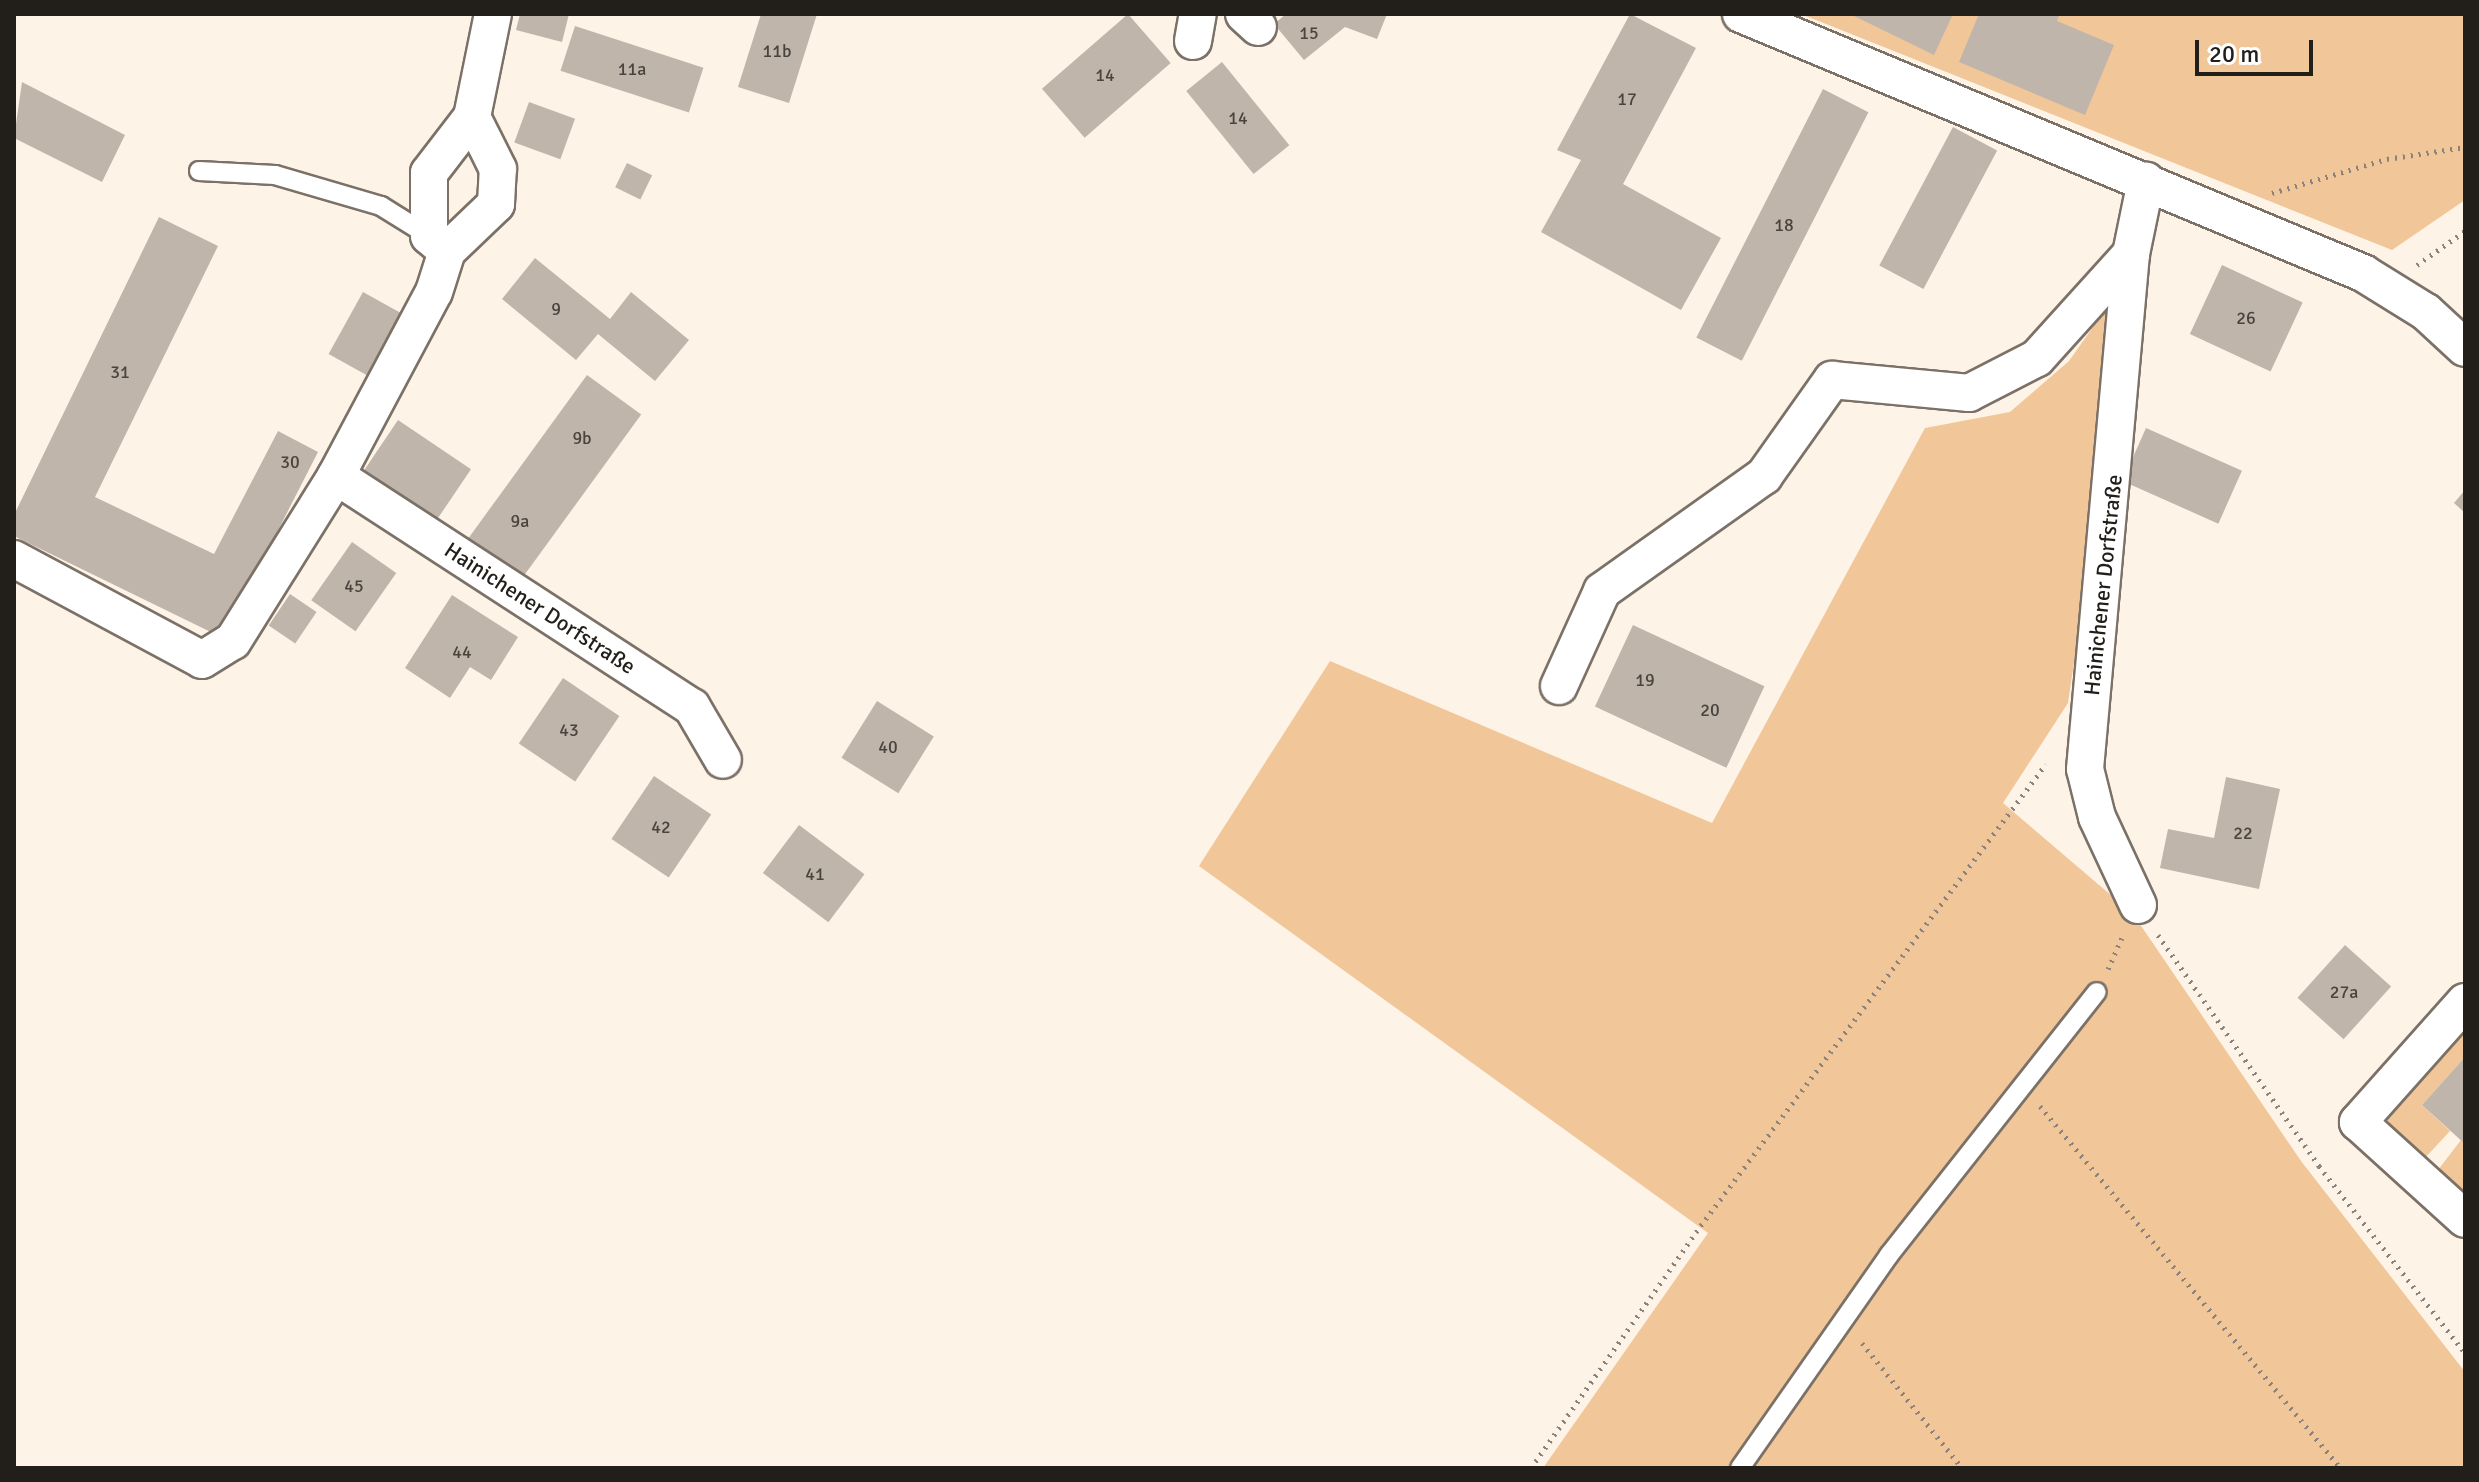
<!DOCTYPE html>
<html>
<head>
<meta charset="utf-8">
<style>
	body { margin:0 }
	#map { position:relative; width:2479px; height:1482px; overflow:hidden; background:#fef3e7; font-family:Signika,sans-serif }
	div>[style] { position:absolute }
	.green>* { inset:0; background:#f1c698 }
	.building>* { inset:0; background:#c0b5aa; transform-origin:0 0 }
	.path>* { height:5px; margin-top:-2.5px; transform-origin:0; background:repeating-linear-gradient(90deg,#8a827b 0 2px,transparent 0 8px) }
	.roads { filter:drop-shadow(2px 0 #7b7167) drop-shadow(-2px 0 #7b7167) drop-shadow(0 2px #7b7167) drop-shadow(0 -2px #7b7167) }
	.lane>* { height:18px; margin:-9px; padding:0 9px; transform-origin:9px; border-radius:9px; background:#fff }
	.street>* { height:36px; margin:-18px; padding:0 18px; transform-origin:18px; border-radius:18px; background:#fff }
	span { translate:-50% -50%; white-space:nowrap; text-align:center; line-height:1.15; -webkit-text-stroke:6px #fff; paint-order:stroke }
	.number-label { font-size:18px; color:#4a443e }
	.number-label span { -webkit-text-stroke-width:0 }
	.street-label { font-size:22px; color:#221e1a }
	.frame { position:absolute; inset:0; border:16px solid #221e1a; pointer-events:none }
	.scale { position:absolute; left:2195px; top:40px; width:118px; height:36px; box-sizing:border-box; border:4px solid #221e1a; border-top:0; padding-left:10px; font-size:24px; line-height:28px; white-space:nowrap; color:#221e1a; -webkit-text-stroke:6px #fff; paint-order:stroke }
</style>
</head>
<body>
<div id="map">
	<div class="green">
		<i style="clip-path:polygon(1801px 14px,2465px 14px,2465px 200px,2392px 250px)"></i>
		<i style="clip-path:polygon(2115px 296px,2107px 439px,2068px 703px,2003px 803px,2133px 914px,2301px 1161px,2465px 1372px,2465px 1468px,1543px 1468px,1708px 1233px,1199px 866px,1330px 661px,1712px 823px,1925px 428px,2010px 412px,2069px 361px)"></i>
		<i style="clip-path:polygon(2465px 1019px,2465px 1057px,2422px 1105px,2450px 1131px,2425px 1158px,2383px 1127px,2384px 1109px)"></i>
		<i style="clip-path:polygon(2461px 1140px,2465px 1144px,2465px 1194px,2438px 1170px)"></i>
	</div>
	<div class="building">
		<i style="clip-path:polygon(520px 14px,569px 14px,562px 42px,516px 30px)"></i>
		<i style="clip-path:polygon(761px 14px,817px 14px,789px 103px,738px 87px)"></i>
		<i style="left:1128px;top:14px;width:65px;height:114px;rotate:49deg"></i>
		<i style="clip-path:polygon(1286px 14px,1387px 14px,1377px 39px,1345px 27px,1304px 60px,1274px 24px)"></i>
		<i style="clip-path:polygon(1630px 14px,1696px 48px,1623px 184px,1721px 238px,1681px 310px,1541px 232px,1581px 160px,1557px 150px)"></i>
		<i style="clip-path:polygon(1850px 14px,1953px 14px,1934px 55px)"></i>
		<i style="clip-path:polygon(1979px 14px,2060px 14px,2057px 21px,2114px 45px,2085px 115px,1959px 62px)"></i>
		<i style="left:575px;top:26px;width:135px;height:47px;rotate:18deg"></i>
		<i style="left:1222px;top:62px;width:107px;height:46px;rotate:51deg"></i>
		<i style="clip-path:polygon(22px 82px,125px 135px,102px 182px,14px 138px)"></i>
		<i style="left:1823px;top:89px;width:51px;height:279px;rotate:27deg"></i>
		<i style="left:529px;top:102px;width:49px;height:43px;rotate:20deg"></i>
		<i style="left:1953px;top:127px;width:50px;height:157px;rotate:28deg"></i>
		<i style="left:627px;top:163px;width:28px;height:27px;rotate:26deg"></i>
		<i style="clip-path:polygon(159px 217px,218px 246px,95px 497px,214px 554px,278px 431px,318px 452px,223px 638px,14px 536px,14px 515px)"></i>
		<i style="clip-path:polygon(535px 258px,610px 319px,631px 292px,689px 340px,655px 381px,598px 334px,576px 360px,502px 299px)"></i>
		<i style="left:2222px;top:265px;width:89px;height:76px;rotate:25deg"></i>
		<i style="left:363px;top:292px;width:51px;height:71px;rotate:29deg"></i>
		<i style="left:587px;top:375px;width:67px;height:203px;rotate:36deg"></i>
		<i style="left:398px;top:420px;width:88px;height:62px;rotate:34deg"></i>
		<i style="left:2146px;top:428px;width:105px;height:58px;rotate:24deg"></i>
		<i style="clip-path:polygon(2465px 490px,2465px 513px,2454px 503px)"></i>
		<i style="left:352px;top:542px;width:54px;height:71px;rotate:35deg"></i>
		<i style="left:290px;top:594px;width:32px;height:38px;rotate:34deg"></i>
		<i style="clip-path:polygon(452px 595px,518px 637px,491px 680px,470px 667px,450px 698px,405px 668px)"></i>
		<i style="left:1633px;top:625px;width:145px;height:90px;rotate:25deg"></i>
		<i style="left:563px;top:678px;width:68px;height:79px;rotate:34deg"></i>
		<i style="left:877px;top:701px;width:67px;height:67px;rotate:32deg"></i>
		<i style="left:654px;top:776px;width:69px;height:76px;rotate:34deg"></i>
		<i style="clip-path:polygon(2226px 777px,2280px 789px,2259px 889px,2160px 868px,2168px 829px,2214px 838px)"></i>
		<i style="left:799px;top:825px;width:82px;height:60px;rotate:37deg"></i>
		<i style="left:2345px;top:945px;width:62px;height:71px;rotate:42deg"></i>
		<i style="clip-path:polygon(2465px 1057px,2465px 1144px,2422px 1105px)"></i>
	</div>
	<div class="path">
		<i style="left:2272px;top:193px;width:120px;rotate:-16.5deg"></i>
		<i style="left:2387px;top:159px;width:79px;rotate:-8.7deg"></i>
		<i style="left:2417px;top:265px;width:59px;rotate:-35.3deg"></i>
		<i style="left:2158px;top:935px;width:282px;rotate:55.1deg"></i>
		<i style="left:2319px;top:1166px;width:237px;rotate:52deg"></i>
		<i style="left:2108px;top:969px;width:34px;rotate:-66deg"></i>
		<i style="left:2040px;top:1106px;width:471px;rotate:50.3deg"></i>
		<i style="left:1862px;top:1343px;width:160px;rotate:51.3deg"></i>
		<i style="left:1531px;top:1468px;width:288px;rotate:-55deg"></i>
		<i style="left:1696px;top:1232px;width:584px;rotate:-53.21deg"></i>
	</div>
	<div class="roads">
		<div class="lane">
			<i style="left:199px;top:171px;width:76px;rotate:3deg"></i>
			<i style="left:275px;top:175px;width:110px;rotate:16.3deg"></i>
			<i style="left:381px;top:206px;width:57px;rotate:32deg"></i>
			<i style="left:1740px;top:1468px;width:260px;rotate:-55deg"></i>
			<i style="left:1889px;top:1255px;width:335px;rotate:-51.7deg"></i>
		</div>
		<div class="street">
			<i style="left:1244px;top:14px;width:19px;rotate:43deg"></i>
			<i style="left:1741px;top:14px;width:674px;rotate:22.61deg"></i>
			<i style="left:2363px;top:273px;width:74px;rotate:31.8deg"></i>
			<i style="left:2426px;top:312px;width:53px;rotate:42.7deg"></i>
			<i style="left:1193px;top:41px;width:27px;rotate:-80deg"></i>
			<i style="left:447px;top:251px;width:68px;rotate:-43.8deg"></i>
			<i style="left:496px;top:204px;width:35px;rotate:-87deg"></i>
			<i style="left:498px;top:169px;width:58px;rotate:-116.6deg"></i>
			<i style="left:336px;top:476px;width:424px;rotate:33deg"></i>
			<i style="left:692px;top:707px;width:61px;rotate:59.7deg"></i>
			<i style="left:14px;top:559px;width:213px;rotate:28.2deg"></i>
			<i style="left:202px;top:660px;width:36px;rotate:-32deg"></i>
			<i style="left:233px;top:641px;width:195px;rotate:-58deg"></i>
			<i style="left:336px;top:476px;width:208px;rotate:-62deg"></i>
			<i style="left:434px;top:292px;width:43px;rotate:-72.4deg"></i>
			<i style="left:447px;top:251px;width:23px;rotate:-140deg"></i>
			<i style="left:429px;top:236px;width:63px;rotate:-90deg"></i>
			<i style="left:429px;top:173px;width:71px;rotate:-52.5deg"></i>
			<i style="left:472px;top:117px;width:105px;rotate:-78.5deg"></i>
			<i style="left:1559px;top:686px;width:104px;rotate:-65.6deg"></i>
			<i style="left:1602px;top:591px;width:199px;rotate:-35.4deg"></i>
			<i style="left:1764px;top:476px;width:118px;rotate:-54.7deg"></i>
			<i style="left:1832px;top:380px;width:138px;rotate:5.4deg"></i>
			<i style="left:1969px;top:393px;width:76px;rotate:-27.2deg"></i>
			<i style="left:2037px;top:358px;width:140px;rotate:-47.9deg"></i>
			<i style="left:2138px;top:905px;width:97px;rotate:-115deg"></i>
			<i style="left:2097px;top:817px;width:49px;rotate:-104deg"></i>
			<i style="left:2085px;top:769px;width:517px;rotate:-84.9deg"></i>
			<i style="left:2131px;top:254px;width:75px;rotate:-78.4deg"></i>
			<i style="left:2465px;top:1002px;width:161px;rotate:131.7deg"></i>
			<i style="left:2358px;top:1122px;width:144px;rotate:42.2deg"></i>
		</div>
	</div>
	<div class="number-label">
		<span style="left:1309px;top:33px">15</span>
		<span style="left:777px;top:51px">11b</span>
		<span style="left:632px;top:69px">11a</span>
		<span style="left:1105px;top:75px">14</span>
		<span style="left:1627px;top:99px">17</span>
		<span style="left:1238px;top:118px">14</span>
		<span style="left:1784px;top:225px">18</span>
		<span style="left:556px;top:309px">9</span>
		<span style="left:2246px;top:318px">26</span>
		<span style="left:120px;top:372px">31</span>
		<span style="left:582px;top:438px">9b</span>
		<span style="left:290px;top:462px">30</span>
		<span style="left:520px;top:521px">9a</span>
		<span style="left:354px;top:586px">45</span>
		<span style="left:462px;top:652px">44</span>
		<span style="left:1645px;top:680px">19</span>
		<span style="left:1710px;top:710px">20</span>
		<span style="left:569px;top:730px">43</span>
		<span style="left:888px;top:747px">40</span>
		<span style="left:661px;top:827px">42</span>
		<span style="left:2243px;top:833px">22</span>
		<span style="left:815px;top:874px">41</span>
		<span style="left:2344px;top:992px">27a</span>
	</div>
	<div class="street-label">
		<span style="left:2103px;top:585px;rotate:-84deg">Hainichener Dorfstraße</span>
		<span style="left:540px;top:608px;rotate:33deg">Hainichener Dorfstraße</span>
	</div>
	<div class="frame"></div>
	<div class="scale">20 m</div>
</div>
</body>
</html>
